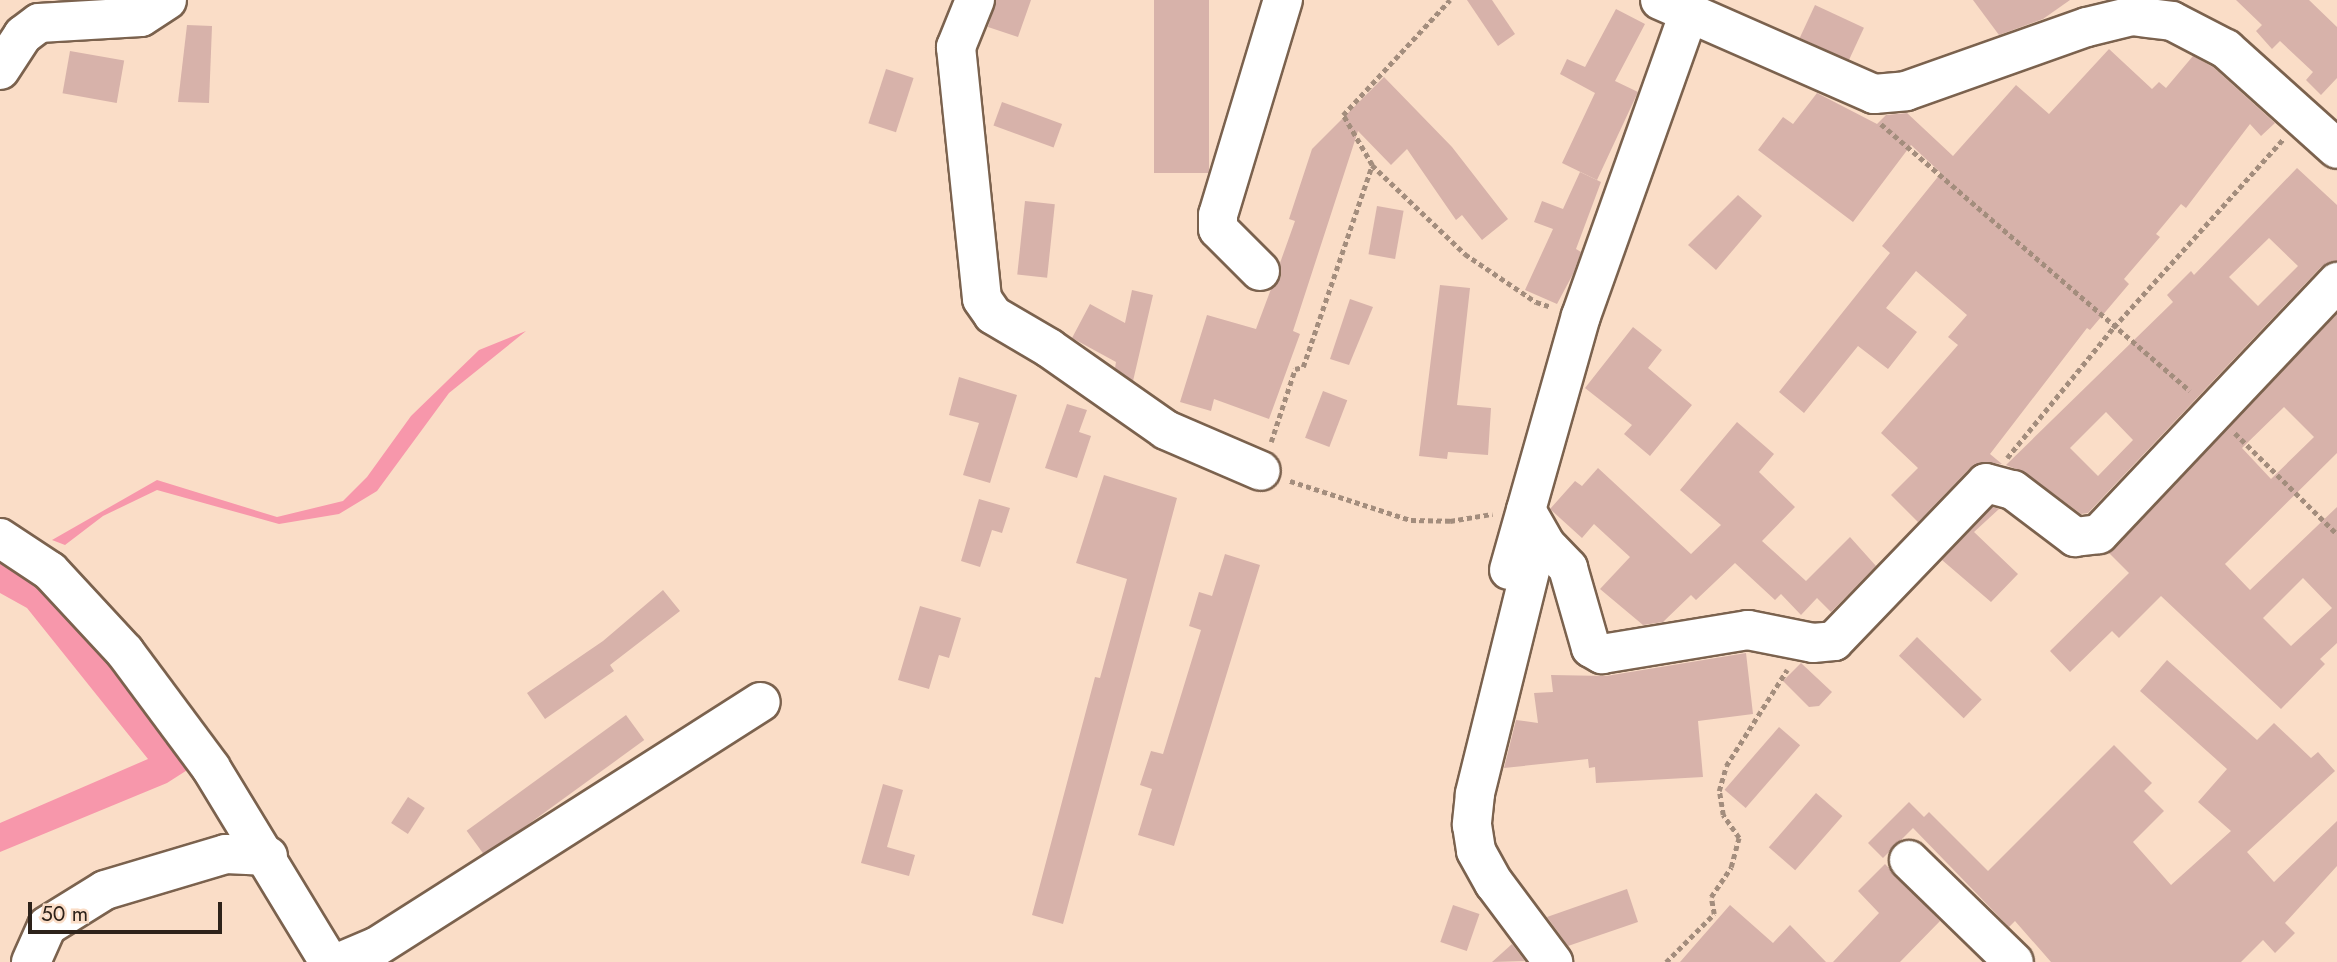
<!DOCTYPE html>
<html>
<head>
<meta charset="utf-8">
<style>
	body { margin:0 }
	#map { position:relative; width:2337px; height:962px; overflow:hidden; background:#faddc7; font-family:Jost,sans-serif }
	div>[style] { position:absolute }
	.green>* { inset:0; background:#f797ab }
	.building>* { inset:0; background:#d7b2aa; transform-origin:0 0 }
	.path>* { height:4.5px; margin-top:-2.25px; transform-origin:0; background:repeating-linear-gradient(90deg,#a38d7d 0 5px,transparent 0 8.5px) }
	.roads { filter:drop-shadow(2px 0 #7b624e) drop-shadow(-2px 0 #7b624e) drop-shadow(0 2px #7b624e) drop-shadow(0 -2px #7b624e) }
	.minor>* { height:38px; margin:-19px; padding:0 19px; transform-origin:19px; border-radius:19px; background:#fff }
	span { translate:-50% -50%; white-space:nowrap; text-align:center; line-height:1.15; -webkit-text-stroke:6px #faddc7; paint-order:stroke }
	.scale { position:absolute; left:28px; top:902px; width:194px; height:32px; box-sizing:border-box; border:4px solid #2d221a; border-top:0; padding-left:9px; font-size:21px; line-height:24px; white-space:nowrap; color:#2d221a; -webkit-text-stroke:5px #faddc7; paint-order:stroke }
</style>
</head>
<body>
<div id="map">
	<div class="green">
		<i style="clip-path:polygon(526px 331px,449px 393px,377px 491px,339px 514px,279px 524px,157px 490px,103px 516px,65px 545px,52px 540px,157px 480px,277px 517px,343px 501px,367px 477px,411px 416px,479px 350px)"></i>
		<i style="clip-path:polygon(0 558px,32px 577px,61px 606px,192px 767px,167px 783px,0 852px,0 823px,148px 759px,27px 608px,0 593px)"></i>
	</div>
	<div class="building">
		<i style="clip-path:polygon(996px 0,1031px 0,1018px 37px,988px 27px)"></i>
		<i style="left:1154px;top:0;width:55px;height:173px"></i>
		<i style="clip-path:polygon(1467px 0,1492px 0,1515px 34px,1498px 46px)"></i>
		<i style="clip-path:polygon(1973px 0,2070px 0,2043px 19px,1999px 35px)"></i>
		<i style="clip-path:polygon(2236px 0,2309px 0,2337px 27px,2337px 78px,2321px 95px,2306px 80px,2313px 72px,2280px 41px,2272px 49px,2256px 31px,2262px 25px)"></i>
		<i style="left:1815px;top:5px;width:54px;height:36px;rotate:25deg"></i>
		<i style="clip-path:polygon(1616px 9px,1645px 24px,1615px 81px,1638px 92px,1597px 180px,1562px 163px,1595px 93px,1560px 74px,1567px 59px,1585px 67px)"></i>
		<i style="clip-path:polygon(187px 25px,212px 26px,209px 103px,178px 102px)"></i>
		<i style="clip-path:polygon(2109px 49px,2152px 89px,2159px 82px,2166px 88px,2193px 56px,2213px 67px,2275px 123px,2261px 136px,2250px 124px,2186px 208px,2181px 204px,2156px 234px,2160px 237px,2124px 279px,2129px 284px,2090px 330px,2087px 328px,1990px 454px,2002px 464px,1981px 462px,1971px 467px,1918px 522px,1891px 495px,1918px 468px,1881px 433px,1958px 345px,1948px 337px,1967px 315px,1916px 271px,1886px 308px,1917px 332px,1888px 369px,1858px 346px,1804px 413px,1779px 392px,1890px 253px,1882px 246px,1941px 173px,1911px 145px,1853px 222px,1758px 150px,1783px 117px,1793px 124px,1817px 93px,1877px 124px,1886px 115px,1907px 113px,1953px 156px,2016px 85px,2049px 114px)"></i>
		<i style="left:70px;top:51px;width:55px;height:43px;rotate:10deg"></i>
		<i style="left:886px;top:69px;width:29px;height:57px;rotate:18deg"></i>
		<i style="clip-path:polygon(1384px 77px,1452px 147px,1508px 219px,1482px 240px,1462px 215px,1456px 220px,1407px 149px,1391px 165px,1358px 131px,1293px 331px,1300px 334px,1269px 419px,1214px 399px,1211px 411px,1180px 402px,1207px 315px,1256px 329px,1271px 289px,1281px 277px,1280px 263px,1295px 221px,1289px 219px,1312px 149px)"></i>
		<i style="left:1002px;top:102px;width:64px;height:25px;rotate:20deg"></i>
		<i style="clip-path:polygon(evenodd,2297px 168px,2337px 205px,2337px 261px,2321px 267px,2088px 513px,2081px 514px,2026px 473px,2006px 465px,2173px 302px,2167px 295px,2191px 271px,2194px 275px,2297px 168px,2269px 238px,2298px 266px,2258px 306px,2229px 277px,2269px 238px,2297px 168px,2106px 412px,2133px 440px,2098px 476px,2070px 448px,2106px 412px)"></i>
		<i style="clip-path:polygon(1580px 172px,1601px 182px,1576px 249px,1581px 252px,1573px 274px,1557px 304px,1525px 290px,1553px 229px,1534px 222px,1542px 201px,1563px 209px)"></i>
		<i style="clip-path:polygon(1738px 195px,1762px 216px,1716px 270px,1688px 245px)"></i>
		<i style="left:1025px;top:201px;width:30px;height:74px;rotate:6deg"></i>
		<i style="left:1377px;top:206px;width:27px;height:49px;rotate:10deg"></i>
		<i style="clip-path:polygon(1440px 285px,1470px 288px,1457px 405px,1491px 408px,1488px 455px,1448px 452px,1447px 459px,1419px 456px)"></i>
		<i style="clip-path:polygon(1132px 290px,1153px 295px,1133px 381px,1115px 368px,1116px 362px,1072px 338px,1090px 304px,1125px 323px)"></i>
		<i style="clip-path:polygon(1350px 299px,1373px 307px,1349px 365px,1330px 359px)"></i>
		<i style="clip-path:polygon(evenodd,2337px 314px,2337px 453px,2225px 564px,2250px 590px,2337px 507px,2337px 643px,2320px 659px,2325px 664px,2281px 709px,2161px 596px,2119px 638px,2112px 631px,2070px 672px,2050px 651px,2129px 573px,2108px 552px,2337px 314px,2284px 407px,2314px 437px,2271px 479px,2242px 448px,2284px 407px,2337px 314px,2303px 578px,2332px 608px,2291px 646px,2263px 618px,2303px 578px)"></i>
		<i style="clip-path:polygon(1633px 327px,1662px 350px,1648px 368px,1692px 405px,1650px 456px,1624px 434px,1632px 425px,1585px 388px)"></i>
		<i style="clip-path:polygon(959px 377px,1017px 395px,990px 483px,963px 475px,979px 423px,949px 415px)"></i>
		<i style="left:1323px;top:391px;width:26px;height:50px;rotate:21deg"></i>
		<i style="clip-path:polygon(1067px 404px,1087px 410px,1079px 432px,1091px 436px,1077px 478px,1045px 468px)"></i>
		<i style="clip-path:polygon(1737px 422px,1774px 454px,1759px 472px,1795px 507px,1762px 541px,1806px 581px,1850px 537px,1876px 566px,1831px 612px,1817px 598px,1801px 615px,1781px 594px,1775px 600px,1735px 563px,1696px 600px,1691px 595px,1663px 622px,1643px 625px,1600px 589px,1630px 557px,1594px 524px,1582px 538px,1550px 509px,1575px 481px,1582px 486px,1598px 468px,1691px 554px,1721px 525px,1680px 490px)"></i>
		<i style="clip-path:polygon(1104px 475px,1177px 498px,1063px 924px,1032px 915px,1095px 677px,1100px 678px,1127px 579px,1076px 563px)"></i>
		<i style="clip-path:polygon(979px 499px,1010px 508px,1002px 533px,992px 530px,980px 567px,961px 561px)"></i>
		<i style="clip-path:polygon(1993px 507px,1999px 509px,1974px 532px,2018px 574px,1991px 602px,1942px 560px)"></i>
		<i style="clip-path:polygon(1225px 554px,1260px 565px,1174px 846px,1138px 835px,1152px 789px,1140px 785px,1151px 751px,1163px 754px,1201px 630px,1189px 626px,1199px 592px,1212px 596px)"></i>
		<i style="clip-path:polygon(663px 590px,680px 611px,610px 665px,614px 671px,545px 719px,527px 693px,603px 641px)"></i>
		<i style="clip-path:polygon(920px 606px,961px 618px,949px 658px,939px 655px,929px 689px,898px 680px)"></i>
		<i style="left:1917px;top:637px;width:90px;height:26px;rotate:44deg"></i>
		<i style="clip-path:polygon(1746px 653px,1753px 714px,1698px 721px,1703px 777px,1596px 783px,1595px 767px,1589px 768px,1588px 759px,1504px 768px,1516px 720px,1538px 723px,1534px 693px,1553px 692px,1551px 675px,1606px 676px)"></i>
		<i style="clip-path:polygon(2167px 660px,2257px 740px,2274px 723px,2311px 758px,2318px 752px,2335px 771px,2247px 852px,2274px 882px,2337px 821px,2337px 866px,2285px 923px,2295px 933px,2275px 953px,2263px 940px,2241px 962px,2051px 962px,2015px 921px,2009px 927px,1913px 828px,1883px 858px,1868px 843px,1909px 802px,1924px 817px,1921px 820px,1929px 812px,1988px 871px,2114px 745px,2152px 783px,2144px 791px,2164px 811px,2133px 842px,2171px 885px,2231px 831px,2198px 802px,2227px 769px,2140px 691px)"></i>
		<i style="clip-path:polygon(1801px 663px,1832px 692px,1819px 706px,1809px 707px,1783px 681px)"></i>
		<i style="left:626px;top:715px;width:31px;height:197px;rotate:54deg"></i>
		<i style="left:1779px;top:727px;width:28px;height:83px;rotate:41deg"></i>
		<i style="clip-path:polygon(883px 784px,903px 790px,887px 847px,915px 855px,909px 876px,861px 863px)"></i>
		<i style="left:1816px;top:793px;width:35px;height:72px;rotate:41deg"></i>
		<i style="left:408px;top:797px;width:20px;height:31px;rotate:33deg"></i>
		<i style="clip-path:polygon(1885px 864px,1940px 921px,1900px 962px,1833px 962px,1879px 913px,1858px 891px)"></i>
		<i style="clip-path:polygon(1627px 889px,1638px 922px,1568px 946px,1547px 917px)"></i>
		<i style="left:1453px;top:905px;width:28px;height:39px;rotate:19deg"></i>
		<i style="clip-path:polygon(1730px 905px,1773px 943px,1790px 925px,1826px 962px,1680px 962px)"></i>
		<i style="clip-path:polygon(1512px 944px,1525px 961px,1492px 962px)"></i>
	</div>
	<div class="path">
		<i style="left:1881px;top:124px;width:408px;rotate:40.8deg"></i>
		<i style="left:1372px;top:165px;width:129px;rotate:43.7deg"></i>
		<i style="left:1465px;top:254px;width:86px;rotate:34.1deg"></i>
		<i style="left:1536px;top:302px;width:16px;rotate:18deg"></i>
		<i style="left:2235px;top:433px;width:144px;rotate:44.7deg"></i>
		<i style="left:1271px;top:442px;width:77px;rotate:-71.8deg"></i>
		<i style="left:1295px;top:369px;width:8px;rotate:-14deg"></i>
		<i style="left:1303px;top:367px;width:213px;rotate:-71.1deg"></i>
		<i style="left:1372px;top:165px;width:58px;rotate:-120.1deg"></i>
		<i style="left:1343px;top:115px;width:157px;rotate:-47.1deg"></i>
		<i style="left:2007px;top:458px;width:169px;rotate:-50.8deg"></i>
		<i style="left:2114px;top:327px;width:253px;rotate:-48deg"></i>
		<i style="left:1290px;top:481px;width:127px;rotate:17.9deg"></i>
		<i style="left:1411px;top:520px;width:39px;rotate:1deg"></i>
		<i style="left:1450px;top:521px;width:43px;rotate:-9.5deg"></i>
		<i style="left:1666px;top:962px;width:68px;rotate:-45deg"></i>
		<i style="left:1714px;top:914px;width:17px;rotate:-100deg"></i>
		<i style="left:1711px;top:897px;width:36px;rotate:-56deg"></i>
		<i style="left:1731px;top:867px;width:30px;rotate:-75deg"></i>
		<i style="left:1739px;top:838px;width:28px;rotate:-125deg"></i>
		<i style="left:1723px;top:815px;width:24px;rotate:-99deg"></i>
		<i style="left:1719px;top:791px;width:26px;rotate:-74deg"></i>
		<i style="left:1726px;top:766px;width:114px;rotate:-57.6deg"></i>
	</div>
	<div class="roads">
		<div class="minor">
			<i style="left:975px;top:0;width:51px;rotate:112deg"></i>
			<i style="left:956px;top:47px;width:253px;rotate:84.1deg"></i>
			<i style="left:982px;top:299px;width:19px;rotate:55deg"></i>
			<i style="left:993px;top:315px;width:65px;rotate:30.5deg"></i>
			<i style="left:1049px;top:348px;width:143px;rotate:35deg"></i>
			<i style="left:1166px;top:430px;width:103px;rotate:23.3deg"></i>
			<i style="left:1660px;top:0;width:234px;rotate:23.7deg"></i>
			<i style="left:1874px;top:94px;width:32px;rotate:-5deg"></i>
			<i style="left:1906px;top:91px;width:192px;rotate:-19.5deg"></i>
			<i style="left:2087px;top:27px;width:46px;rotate:-13.7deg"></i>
			<i style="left:2132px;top:16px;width:40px;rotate:7.1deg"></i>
			<i style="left:2172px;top:21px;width:61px;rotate:27.4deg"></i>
			<i style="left:2226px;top:49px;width:149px;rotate:42deg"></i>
			<i style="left:0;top:70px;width:42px;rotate:-56.7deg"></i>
			<i style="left:23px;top:35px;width:20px;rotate:-37deg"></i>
			<i style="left:39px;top:23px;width:102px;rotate:-3.4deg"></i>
			<i style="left:141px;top:17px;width:31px;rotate:-33deg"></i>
			<i style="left:1260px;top:271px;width:59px;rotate:-135deg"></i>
			<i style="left:1218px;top:229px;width:14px;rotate:-90deg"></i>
			<i style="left:1218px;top:215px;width:225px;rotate:-73.2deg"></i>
			<i style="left:1526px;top:510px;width:40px;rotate:60.3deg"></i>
			<i style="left:1546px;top:545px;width:32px;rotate:46deg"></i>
			<i style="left:1568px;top:568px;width:83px;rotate:74deg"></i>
			<i style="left:1591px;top:648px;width:13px;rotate:29deg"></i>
			<i style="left:1602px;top:654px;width:148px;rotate:-9.3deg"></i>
			<i style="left:1748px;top:630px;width:66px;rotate:11.3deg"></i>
			<i style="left:1813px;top:643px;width:21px;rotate:-5deg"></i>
			<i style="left:1834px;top:641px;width:219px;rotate:-46.1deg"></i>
			<i style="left:1986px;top:483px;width:28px;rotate:15deg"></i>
			<i style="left:2013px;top:490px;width:78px;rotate:37.2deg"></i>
			<i style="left:2075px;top:537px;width:24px;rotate:-7deg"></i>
			<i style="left:2099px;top:534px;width:347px;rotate:-46.6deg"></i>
			<i style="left:0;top:538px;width:60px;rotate:33.4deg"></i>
			<i style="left:50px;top:571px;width:110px;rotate:47.2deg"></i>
			<i style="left:125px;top:652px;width:144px;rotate:53.4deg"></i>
			<i style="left:211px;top:768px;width:227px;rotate:58.7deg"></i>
			<i style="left:1529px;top:540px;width:27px;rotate:86deg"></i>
			<i style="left:1531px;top:567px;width:234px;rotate:103.9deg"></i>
			<i style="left:1475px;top:794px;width:31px;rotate:96deg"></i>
			<i style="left:1472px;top:825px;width:26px;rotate:81deg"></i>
			<i style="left:1476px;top:851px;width:37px;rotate:61deg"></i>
			<i style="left:1494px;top:883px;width:99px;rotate:53.2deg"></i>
			<i style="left:1509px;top:570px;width:264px;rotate:-74.2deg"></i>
			<i style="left:1581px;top:316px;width:319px;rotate:-70.4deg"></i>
			<i style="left:1909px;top:860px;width:146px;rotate:44.2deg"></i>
			<i style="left:31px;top:962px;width:39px;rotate:-66deg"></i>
			<i style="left:47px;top:926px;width:68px;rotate:-31.8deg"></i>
			<i style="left:105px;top:890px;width:126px;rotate:-16.6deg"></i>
			<i style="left:226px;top:854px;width:42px;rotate:2.7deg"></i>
			<i style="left:340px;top:962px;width:39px;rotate:-23deg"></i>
			<i style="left:376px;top:947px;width:456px;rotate:-32.5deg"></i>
		</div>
	</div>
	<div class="scale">50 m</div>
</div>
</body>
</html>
